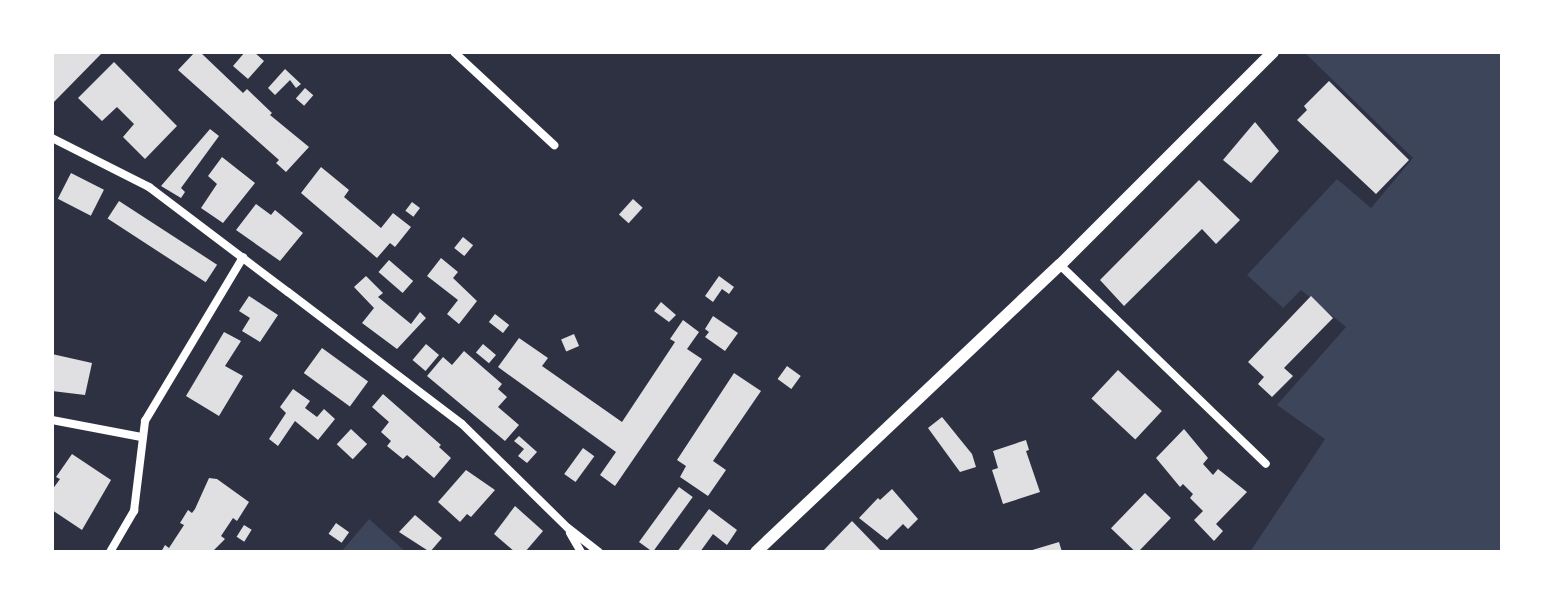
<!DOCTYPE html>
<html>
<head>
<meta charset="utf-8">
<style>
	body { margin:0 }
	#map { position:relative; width:1554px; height:604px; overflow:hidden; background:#2d3142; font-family:"PT Serif",serif }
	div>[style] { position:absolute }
	.green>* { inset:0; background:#3c4559 }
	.building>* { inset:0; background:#e0e0e3; transform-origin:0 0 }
	.minor>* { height:8px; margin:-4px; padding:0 4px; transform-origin:4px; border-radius:4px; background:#fff }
	.tertiary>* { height:12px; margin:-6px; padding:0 6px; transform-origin:6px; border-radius:6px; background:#fff }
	span { translate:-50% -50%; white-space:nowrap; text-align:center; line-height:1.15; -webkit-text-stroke:7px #fff; paint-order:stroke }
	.frame { position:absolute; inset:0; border:54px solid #fff; pointer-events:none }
</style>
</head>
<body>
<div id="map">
	<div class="green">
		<i style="clip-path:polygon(1304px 52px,1502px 52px,1502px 552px,1250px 552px,1325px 439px,1277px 405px,1346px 327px,1301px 290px,1283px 308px,1247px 275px,1337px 179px,1371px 208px,1413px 158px)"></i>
		<i style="clip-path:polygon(369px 519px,406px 552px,341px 552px)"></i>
	</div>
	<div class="building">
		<i style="clip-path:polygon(52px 52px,103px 52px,52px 104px)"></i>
		<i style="clip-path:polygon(195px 52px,200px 52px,243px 93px,247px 89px,272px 113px,270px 115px,309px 147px,286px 172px,276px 163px,279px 160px,178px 70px)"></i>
		<i style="clip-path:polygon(245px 52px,254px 52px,264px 61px,248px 79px,233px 66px)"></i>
		<i style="clip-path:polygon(114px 62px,177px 126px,145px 159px,123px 137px,134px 124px,117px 107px,102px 121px,78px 98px)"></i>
		<i style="clip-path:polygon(285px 69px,301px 84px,296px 88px,290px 80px,275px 95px,268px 88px)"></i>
		<i style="clip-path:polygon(1329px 81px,1409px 160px,1376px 194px,1297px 120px,1307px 110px,1304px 106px)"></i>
		<i style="left:305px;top:88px;width:11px;height:14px;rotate:41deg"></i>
		<i style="clip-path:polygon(1255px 122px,1279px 151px,1251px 183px,1223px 160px)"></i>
		<i style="clip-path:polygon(210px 129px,219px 136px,181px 188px,185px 192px,181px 198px,161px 186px)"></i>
		<i style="clip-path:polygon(222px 157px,255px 183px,223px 223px,201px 208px,217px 184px,208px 176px)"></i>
		<i style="clip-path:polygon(321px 167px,349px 190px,344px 197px,381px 228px,393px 213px,411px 227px,395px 247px,390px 243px,377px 258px,301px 193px)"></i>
		<i style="left:71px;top:173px;width:37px;height:29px;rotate:27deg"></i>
		<i style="clip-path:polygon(1199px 180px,1240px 220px,1216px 244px,1202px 229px,1124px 306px,1100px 280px)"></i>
		<i style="left:633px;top:199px;width:13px;height:21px;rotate:42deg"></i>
		<i style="left:119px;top:201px;width:117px;height:21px;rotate:33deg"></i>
		<i style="left:412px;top:202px;width:10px;height:11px;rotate:37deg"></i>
		<i style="clip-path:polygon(256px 204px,271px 215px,275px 210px,303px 233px,280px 261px,236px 230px)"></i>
		<i style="left:463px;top:237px;width:13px;height:14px;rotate:39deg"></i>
		<i style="clip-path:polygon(441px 258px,458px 272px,453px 278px,477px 301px,459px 324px,447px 314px,458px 300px,427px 276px)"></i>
		<i style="left:389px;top:260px;width:32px;height:16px;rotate:41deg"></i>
		<i style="clip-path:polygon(366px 276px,383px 293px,378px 297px,411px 324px,420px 312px,426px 318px,397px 349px,362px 323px,374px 308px,354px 287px)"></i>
		<i style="clip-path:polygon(719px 276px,734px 287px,729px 294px,722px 289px,713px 302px,705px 296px)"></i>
		<i style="clip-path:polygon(249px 296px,278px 315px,260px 342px,242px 331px,250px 318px,239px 311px)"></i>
		<i style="clip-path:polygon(1311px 296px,1333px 318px,1284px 368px,1293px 376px,1272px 397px,1258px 384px,1264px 377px,1248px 362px)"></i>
		<i style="clip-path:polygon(661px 302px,676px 315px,669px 322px,654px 311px)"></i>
		<i style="left:495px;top:314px;width:18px;height:10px;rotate:38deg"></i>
		<i style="clip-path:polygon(713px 316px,738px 333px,725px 351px,705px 337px,709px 332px,705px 329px)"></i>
		<i style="clip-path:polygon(683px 320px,699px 332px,687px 349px,702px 359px,615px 486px,600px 475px,616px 452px,498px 367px,519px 338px,548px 358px,542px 366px,622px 422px,675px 342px,670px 339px)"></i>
		<i style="clip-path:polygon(224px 332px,241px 341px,225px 366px,243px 376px,219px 416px,186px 396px)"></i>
		<i style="left:574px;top:334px;width:13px;height:14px;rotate:67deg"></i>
		<i style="left:426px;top:344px;width:17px;height:21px;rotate:40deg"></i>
		<i style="left:483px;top:344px;width:17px;height:11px;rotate:40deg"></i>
		<i style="left:322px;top:348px;width:57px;height:31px;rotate:36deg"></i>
		<i style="clip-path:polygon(464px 351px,502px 384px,498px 389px,507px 397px,498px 407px,519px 425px,505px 441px,427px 376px,443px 357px,452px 365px)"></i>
		<i style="clip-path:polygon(52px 354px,92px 363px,85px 395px,52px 391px)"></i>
		<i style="left:787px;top:366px;width:17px;height:16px;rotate:36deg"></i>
		<i style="left:1118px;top:370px;width:60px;height:39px;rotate:43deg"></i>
		<i style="clip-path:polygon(734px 373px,761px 391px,713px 461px,726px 470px,708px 496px,680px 477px,686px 466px,677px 460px)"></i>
		<i style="clip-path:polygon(293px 389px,310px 401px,305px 408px,317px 417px,324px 409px,335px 419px,318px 440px,295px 421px,278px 446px,269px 439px,286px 413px,280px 407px)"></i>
		<i style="clip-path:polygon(383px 394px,441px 445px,439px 447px,451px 458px,434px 478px,407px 455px,403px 459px,387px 446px,391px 441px,381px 432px,389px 422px,372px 407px)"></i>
		<i style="clip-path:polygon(942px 417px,972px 454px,976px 467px,960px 472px,928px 428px)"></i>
		<i style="left:351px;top:429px;width:22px;height:21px;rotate:43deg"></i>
		<i style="clip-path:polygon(1184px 429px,1208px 458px,1203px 464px,1213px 475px,1218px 469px,1247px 492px,1216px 524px,1223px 531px,1214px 541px,1194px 520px,1203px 511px,1190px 498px,1193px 494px,1183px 484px,1180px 487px,1156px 458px)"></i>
		<i style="clip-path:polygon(519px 436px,537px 452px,527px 463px,518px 456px,524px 449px,514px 441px)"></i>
		<i style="clip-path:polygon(1026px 440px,1029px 450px,1026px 451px,1040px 492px,1003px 504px,992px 470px,998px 468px,993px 451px)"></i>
		<i style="left:583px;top:448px;width:14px;height:32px;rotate:36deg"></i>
		<i style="clip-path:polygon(72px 454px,111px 480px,82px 530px,52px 510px,52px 490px,60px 479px,56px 477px)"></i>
		<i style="clip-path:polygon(466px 470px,495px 490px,471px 517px,467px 514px,460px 522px,438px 502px)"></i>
		<i style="clip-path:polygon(209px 478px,217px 479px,249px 502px,237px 521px,233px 518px,221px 536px,225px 539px,212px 552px,161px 552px,165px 545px,169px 548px,184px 525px,180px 523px,188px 510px,192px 513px,195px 509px)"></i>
		<i style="left:679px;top:487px;width:17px;height:68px;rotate:36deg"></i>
		<i style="clip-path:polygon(892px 489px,918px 519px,908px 529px,903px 524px,887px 540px,859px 518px,878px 498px,880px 500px)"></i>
		<i style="left:1145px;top:493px;width:36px;height:49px;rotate:44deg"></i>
		<i style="clip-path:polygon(515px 506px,543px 531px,525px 552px,515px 552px,494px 534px)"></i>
		<i style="clip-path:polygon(709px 509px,737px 530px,727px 545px,713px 534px,700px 552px,677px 552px)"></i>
		<i style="clip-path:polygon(415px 515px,442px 538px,430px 552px,399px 532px)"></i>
		<i style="clip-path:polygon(852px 521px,882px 552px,822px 552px)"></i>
		<i style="left:336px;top:523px;width:16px;height:13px;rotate:35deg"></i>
		<i style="left:244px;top:525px;width:9px;height:14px;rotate:32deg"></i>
		<i style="clip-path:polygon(1059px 542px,1062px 552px,1029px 552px,1029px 551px)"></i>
	</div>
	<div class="minor">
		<i style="left:454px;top:52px;width:137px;rotate:42.9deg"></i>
		<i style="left:52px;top:138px;width:109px;rotate:26.8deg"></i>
		<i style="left:149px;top:187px;width:174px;rotate:37.1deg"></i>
		<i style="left:288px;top:292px;width:218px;rotate:37.2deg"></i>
		<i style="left:462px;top:424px;width:148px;rotate:44.5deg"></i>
		<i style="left:568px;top:528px;width:39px;rotate:38deg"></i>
		<i style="left:1060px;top:265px;width:286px;rotate:44deg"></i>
		<i style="left:52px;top:420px;width:91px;rotate:10.8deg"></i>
		<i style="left:570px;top:533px;width:22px;rotate:60deg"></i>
		<i style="left:110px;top:552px;width:48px;rotate:-59.7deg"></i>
		<i style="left:134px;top:511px;width:91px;rotate:-83deg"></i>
		<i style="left:145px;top:421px;width:191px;rotate:-59.1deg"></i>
	</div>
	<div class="tertiary">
		<i style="left:756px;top:552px;width:418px;rotate:-43.4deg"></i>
		<i style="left:1060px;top:265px;width:301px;rotate:-45deg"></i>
	</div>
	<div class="frame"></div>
</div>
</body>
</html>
